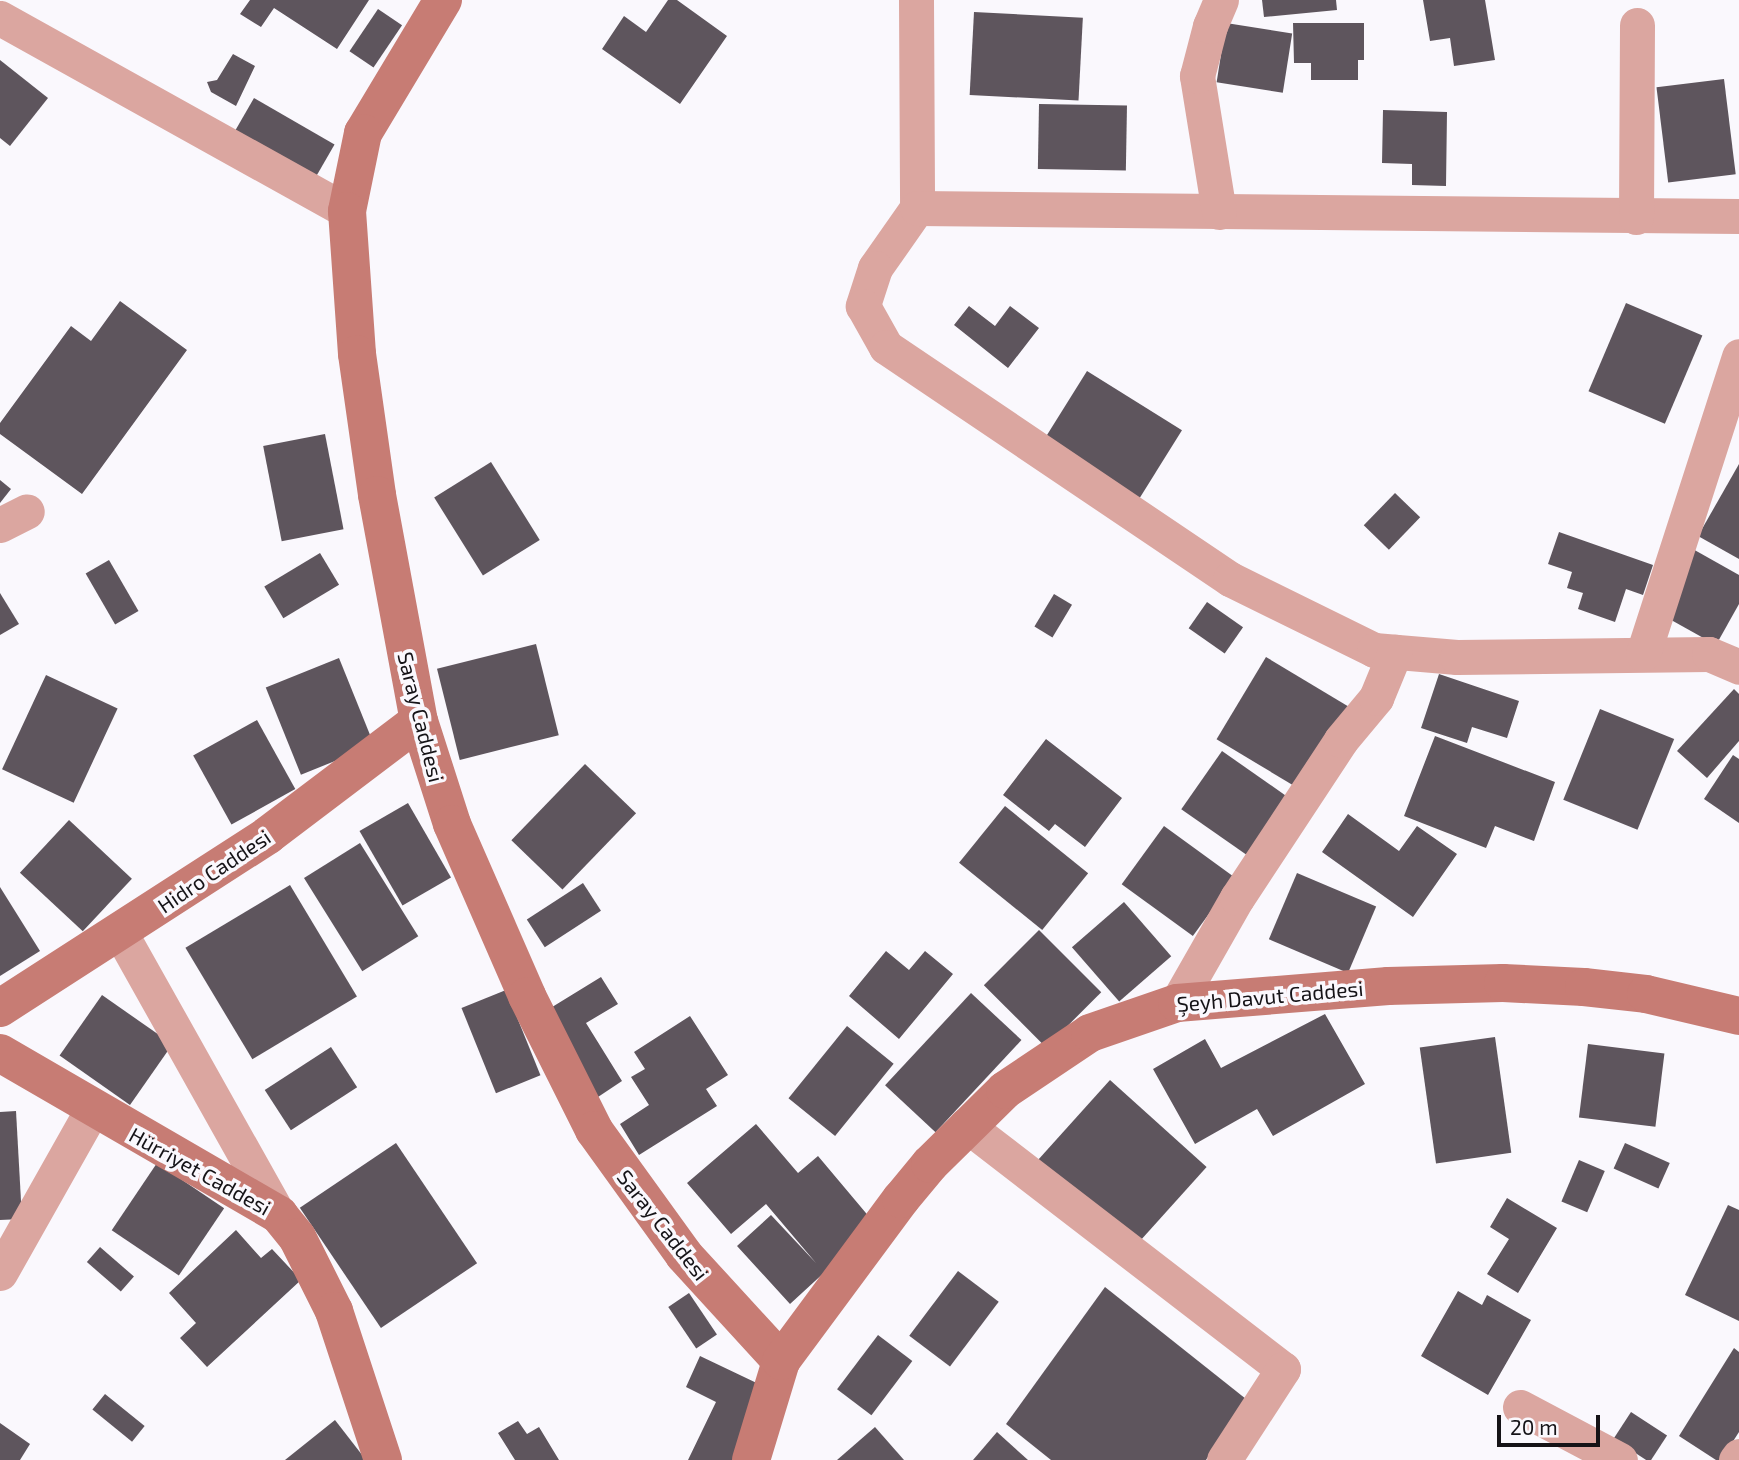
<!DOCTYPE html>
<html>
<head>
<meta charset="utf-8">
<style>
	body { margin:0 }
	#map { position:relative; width:1739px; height:1460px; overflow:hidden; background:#faf8fd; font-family:"Exo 2",sans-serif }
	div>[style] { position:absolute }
	.building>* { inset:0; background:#5e555d; transform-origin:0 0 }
	.street>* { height:35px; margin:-17.5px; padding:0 17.5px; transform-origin:17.5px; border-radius:17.5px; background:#dba6a0 }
	.secondary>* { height:38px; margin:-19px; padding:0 19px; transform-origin:19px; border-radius:19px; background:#c77c74 }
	span { translate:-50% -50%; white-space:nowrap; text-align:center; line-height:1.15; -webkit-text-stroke:7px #faf8fd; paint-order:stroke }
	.street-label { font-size:21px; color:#151317 }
	.scale { position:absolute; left:1497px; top:1415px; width:103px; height:32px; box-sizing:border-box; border:4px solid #151317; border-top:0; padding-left:9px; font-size:21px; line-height:24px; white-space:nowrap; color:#151317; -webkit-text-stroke:5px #faf8fd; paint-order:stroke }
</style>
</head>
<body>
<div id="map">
	<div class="building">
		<i style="clip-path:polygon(250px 0,369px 0,337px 49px,274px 8px,261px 27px,240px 14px)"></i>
		<i style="clip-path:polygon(668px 0,677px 0,727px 36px,680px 104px,602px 49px,624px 16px,646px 32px)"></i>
		<i style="clip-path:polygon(1262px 0,1336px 0,1337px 10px,1264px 17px)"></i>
		<i style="clip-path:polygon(1423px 0,1485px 0,1495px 60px,1454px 66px,1450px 38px,1430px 41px)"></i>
		<i style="left:378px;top:9px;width:29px;height:51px;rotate:34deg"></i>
		<i style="left:974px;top:12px;width:109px;height:83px;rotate:3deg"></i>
		<i style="left:1226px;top:23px;width:67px;height:60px;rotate:9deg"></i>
		<i style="clip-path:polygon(1293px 23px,1364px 23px,1364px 60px,1358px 60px,1358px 80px,1311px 80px,1311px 63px,1294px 63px)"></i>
		<i style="clip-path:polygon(233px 54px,255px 66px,236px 106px,211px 92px,207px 82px,217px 80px)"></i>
		<i style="clip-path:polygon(0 60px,48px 98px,10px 146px,0 138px)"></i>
		<i style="left:1724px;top:79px;width:96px;height:68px;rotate:83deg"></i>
		<i style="left:254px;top:98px;width:93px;height:47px;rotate:30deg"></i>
		<i style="left:1039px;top:104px;width:88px;height:65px;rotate:1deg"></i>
		<i style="clip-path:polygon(1383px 110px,1447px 112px,1446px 186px,1412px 185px,1412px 164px,1382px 163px)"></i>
		<i style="clip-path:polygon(120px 301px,187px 350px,82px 494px,0 434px,0 423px,71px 326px,91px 341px)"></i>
		<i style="left:1626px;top:303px;width:83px;height:96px;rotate:23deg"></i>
		<i style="clip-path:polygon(969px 306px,995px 326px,1010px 306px,1039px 328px,1008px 368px,954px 325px)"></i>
		<i style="left:1087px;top:371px;width:112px;height:81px;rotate:32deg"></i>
		<i style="left:325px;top:434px;width:97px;height:63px;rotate:79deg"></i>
		<i style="left:491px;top:462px;width:92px;height:67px;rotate:58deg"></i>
		<i style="clip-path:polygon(1739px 464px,1739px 559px,1698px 536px)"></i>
		<i style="clip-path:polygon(0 480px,11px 489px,0 503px)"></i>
		<i style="left:1395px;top:493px;width:35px;height:45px;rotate:44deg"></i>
		<i style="clip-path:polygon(1559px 532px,1653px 565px,1643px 595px,1626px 589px,1615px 622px,1578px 609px,1583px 593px,1567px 588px,1572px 572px,1548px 564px)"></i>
		<i style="clip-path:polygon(1691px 548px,1739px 575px,1739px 604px,1716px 645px,1664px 616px)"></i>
		<i style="left:320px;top:553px;width:37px;height:65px;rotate:59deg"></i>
		<i style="left:109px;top:560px;width:59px;height:27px;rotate:60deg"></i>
		<i style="clip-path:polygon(0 593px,19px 624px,0 635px)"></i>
		<i style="left:1054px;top:594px;width:21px;height:38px;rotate:31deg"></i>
		<i style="left:1207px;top:602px;width:44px;height:32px;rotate:35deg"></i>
		<i style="left:536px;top:644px;width:94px;height:102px;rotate:76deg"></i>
		<i style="left:1266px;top:657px;width:100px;height:96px;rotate:31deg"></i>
		<i style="left:339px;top:658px;width:94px;height:79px;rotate:68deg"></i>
		<i style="clip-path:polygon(1439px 674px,1519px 701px,1507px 738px,1472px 727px,1467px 743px,1421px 728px)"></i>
		<i style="left:46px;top:675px;width:79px;height:104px;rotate:25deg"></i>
		<i style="clip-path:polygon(1734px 689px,1739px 694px,1739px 741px,1707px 778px,1677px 751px)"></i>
		<i style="left:1600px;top:709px;width:80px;height:98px;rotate:22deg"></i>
		<i style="left:257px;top:720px;width:79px;height:73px;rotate:61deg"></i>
		<i style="clip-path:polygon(1435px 736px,1555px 782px,1534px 841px,1495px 826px,1486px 848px,1404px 816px)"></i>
		<i style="clip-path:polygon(1046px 739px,1122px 798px,1085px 847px,1055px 824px,1049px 831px,1003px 795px)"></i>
		<i style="left:1222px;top:751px;width:87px;height:71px;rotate:35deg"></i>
		<i style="clip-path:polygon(1733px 755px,1739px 759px,1739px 823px,1704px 799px)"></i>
		<i style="left:585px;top:764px;width:71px;height:106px;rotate:44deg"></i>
		<i style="left:408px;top:803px;width:86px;height:56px;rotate:60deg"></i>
		<i style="left:1005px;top:806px;width:107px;height:73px;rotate:39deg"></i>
		<i style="clip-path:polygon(1348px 814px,1399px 851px,1417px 826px,1457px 854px,1413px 917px,1322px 852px)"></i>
		<i style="left:69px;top:820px;width:86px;height:72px;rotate:43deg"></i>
		<i style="left:1164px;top:826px;width:88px;height:72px;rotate:36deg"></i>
		<i style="left:360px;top:843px;width:110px;height:66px;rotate:58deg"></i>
		<i style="left:1297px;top:873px;width:86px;height:72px;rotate:23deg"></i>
		<i style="left:583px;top:883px;width:33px;height:67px;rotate:57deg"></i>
		<i style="left:290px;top:885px;width:130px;height:122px;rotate:59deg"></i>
		<i style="clip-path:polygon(0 887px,40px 951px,0 976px)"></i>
		<i style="left:1124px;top:902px;width:72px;height:69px;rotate:49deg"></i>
		<i style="left:1039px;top:930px;width:88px;height:78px;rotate:45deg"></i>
		<i style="clip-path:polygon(886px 951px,909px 970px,925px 951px,953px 974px,899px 1039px,849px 996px)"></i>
		<i style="clip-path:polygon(601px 977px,618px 1004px,586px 1023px,622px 1081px,598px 1097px,544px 1012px)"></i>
		<i style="left:506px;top:990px;width:92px;height:48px;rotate:68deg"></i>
		<i style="left:971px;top:993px;width:69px;height:126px;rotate:43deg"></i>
		<i style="left:102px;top:995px;width:86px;height:74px;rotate:35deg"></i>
		<i style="clip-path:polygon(1325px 1014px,1365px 1084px,1273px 1136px,1257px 1109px,1195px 1144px,1153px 1069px,1205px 1039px,1221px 1068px)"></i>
		<i style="clip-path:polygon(690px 1016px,728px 1075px,706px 1089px,717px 1106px,639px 1155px,620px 1124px,649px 1105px,631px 1077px,645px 1069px,634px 1052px)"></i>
		<i style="left:847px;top:1026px;width:60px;height:93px;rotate:39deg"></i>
		<i style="left:1495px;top:1037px;width:117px;height:76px;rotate:82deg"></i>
		<i style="left:1588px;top:1044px;width:77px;height:74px;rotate:7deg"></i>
		<i style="left:331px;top:1047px;width:48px;height:79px;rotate:57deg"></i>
		<i style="left:1110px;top:1080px;width:130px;height:111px;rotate:42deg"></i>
		<i style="clip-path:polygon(16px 1111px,22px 1219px,0 1220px,0 1112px)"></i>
		<i style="clip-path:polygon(756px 1124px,798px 1173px,818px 1156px,876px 1225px,790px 1304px,737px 1246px,771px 1215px,816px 1263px,766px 1204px,731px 1234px,687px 1183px)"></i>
		<i style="left:396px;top:1143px;width:145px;height:116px;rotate:56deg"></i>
		<i style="left:1625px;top:1143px;width:49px;height:28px;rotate:24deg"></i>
		<i style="left:1579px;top:1160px;width:28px;height:45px;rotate:23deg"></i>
		<i style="left:157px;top:1163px;width:81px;height:81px;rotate:34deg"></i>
		<i style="clip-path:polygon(1507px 1198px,1557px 1228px,1518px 1293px,1487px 1274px,1509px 1239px,1490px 1227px)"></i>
		<i style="clip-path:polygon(1728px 1205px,1739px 1210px,1739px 1321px,1685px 1295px)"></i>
		<i style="clip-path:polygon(236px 1230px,261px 1258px,272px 1249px,301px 1280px,207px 1367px,180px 1338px,196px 1323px,169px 1293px)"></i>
		<i style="left:100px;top:1247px;width:45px;height:20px;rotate:41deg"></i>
		<i style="left:958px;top:1271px;width:51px;height:81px;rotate:37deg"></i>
		<i style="clip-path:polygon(1105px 1287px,1246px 1399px,1206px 1460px,1051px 1460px,1006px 1424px)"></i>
		<i style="clip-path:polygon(1458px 1291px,1482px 1305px,1487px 1295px,1531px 1320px,1488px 1395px,1421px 1356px)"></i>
		<i style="left:689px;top:1293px;width:50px;height:25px;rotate:56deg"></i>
		<i style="left:878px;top:1335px;width:43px;height:68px;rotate:37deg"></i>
		<i style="clip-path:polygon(1734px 1348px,1739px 1352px,1739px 1432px,1721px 1460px,1716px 1460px,1679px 1436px)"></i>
		<i style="clip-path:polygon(700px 1356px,767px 1388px,733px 1460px,688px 1460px,716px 1402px,686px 1387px)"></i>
		<i style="left:105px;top:1394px;width:51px;height:20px;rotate:39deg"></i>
		<i style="left:1631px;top:1412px;width:43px;height:32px;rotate:33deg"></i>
		<i style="clip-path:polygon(335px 1420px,366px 1460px,285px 1460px)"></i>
		<i style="clip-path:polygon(518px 1421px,527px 1434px,539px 1427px,559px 1460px,515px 1460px,498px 1433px)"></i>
		<i style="clip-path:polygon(0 1423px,30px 1444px,20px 1460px,0 1460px)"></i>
		<i style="clip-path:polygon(875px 1427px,904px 1460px,837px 1460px)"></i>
		<i style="clip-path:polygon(997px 1432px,1028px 1460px,973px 1460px)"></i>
	</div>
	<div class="street">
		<i style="left:916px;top:0;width:208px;rotate:89.7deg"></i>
		<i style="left:917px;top:208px;width:73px;rotate:125deg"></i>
		<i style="left:875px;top:268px;width:40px;rotate:108deg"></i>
		<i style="left:863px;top:306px;width:47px;rotate:60.7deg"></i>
		<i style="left:886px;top:347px;width:415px;rotate:34deg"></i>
		<i style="left:1230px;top:579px;width:161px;rotate:26.2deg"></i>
		<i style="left:1374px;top:650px;width:83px;rotate:4.8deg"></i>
		<i style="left:1457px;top:657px;width:252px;rotate:-0.7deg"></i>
		<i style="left:1709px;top:654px;width:33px;rotate:23deg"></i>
		<i style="left:0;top:18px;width:397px;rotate:29.1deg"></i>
		<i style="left:917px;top:208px;width:822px;rotate:0.56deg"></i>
		<i style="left:1219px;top:212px;width:138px;rotate:-99.2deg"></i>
		<i style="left:1197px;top:76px;width:52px;rotate:-75.4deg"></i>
		<i style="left:1210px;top:26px;width:28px;rotate:-67deg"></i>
		<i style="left:1636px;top:217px;width:192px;rotate:-89.7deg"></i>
		<i style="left:0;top:525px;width:30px;rotate:-27deg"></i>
		<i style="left:1643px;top:654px;width:313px;rotate:-72.1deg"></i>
		<i style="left:121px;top:934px;width:322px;rotate:60.7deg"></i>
		<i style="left:1177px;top:1003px;width:121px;rotate:-60.3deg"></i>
		<i style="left:1237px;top:898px;width:189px;rotate:-56.6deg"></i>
		<i style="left:1341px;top:740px;width:55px;rotate:-50.2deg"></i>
		<i style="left:1376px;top:698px;width:50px;rotate:-67.6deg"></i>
		<i style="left:966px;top:1125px;width:400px;rotate:37.6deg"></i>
		<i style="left:1283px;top:1369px;width:108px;rotate:123deg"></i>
		<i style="left:0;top:1273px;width:187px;rotate:-60.6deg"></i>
		<i style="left:1520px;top:1407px;width:113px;rotate:27.9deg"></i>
		<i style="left:1736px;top:1460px;width:5px;rotate:-53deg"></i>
	</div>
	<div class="secondary">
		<i style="left:443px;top:0;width:155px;rotate:121deg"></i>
		<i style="left:363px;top:133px;width:80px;rotate:101.6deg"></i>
		<i style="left:347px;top:211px;width:143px;rotate:86deg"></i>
		<i style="left:357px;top:354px;width:142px;rotate:81.9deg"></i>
		<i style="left:377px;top:495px;width:230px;rotate:79.5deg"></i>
		<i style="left:419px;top:721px;width:108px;rotate:72.2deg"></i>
		<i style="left:452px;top:824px;width:188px;rotate:66.4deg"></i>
		<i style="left:527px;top:996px;width:150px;rotate:63.4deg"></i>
		<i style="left:594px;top:1130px;width:154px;rotate:54.2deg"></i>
		<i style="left:684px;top:1255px;width:144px;rotate:47.5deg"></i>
		<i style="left:0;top:1008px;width:319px;rotate:-32.8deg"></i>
		<i style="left:268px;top:835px;width:189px;rotate:-37.1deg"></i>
		<i style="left:0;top:1053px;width:323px;rotate:30.1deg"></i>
		<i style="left:279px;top:1215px;width:28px;rotate:51deg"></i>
		<i style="left:297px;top:1237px;width:83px;rotate:63.4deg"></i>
		<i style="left:334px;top:1311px;width:157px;rotate:71.8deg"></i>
		<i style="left:751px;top:1460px;width:103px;rotate:-73.1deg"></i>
		<i style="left:781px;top:1361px;width:202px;rotate:-53.5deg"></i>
		<i style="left:901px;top:1199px;width:45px;rotate:-50.4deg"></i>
		<i style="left:930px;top:1164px;width:105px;rotate:-44.6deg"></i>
		<i style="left:1005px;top:1090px;width:102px;rotate:-33.8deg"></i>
		<i style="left:1090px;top:1033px;width:92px;rotate:-19deg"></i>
		<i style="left:1177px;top:1003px;width:212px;rotate:-4.6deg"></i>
		<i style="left:1388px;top:986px;width:115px;rotate:-1.5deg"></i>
		<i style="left:1503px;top:983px;width:81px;rotate:2.8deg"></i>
		<i style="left:1584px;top:987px;width:62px;rotate:6.4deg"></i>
		<i style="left:1646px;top:994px;width:96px;rotate:13.3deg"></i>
	</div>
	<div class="street-label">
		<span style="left:421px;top:717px;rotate:76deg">Saray Caddesi</span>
		<span style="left:214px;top:871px;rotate:-34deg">Hidro Caddesi</span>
		<span style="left:1270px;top:996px;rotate:-5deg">Şeyh Davut Caddesi</span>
		<span style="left:200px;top:1171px;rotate:29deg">Hürriyet Caddesi</span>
		<span style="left:663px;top:1225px;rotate:52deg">Saray Caddesi</span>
	</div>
	<div class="scale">20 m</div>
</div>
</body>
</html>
